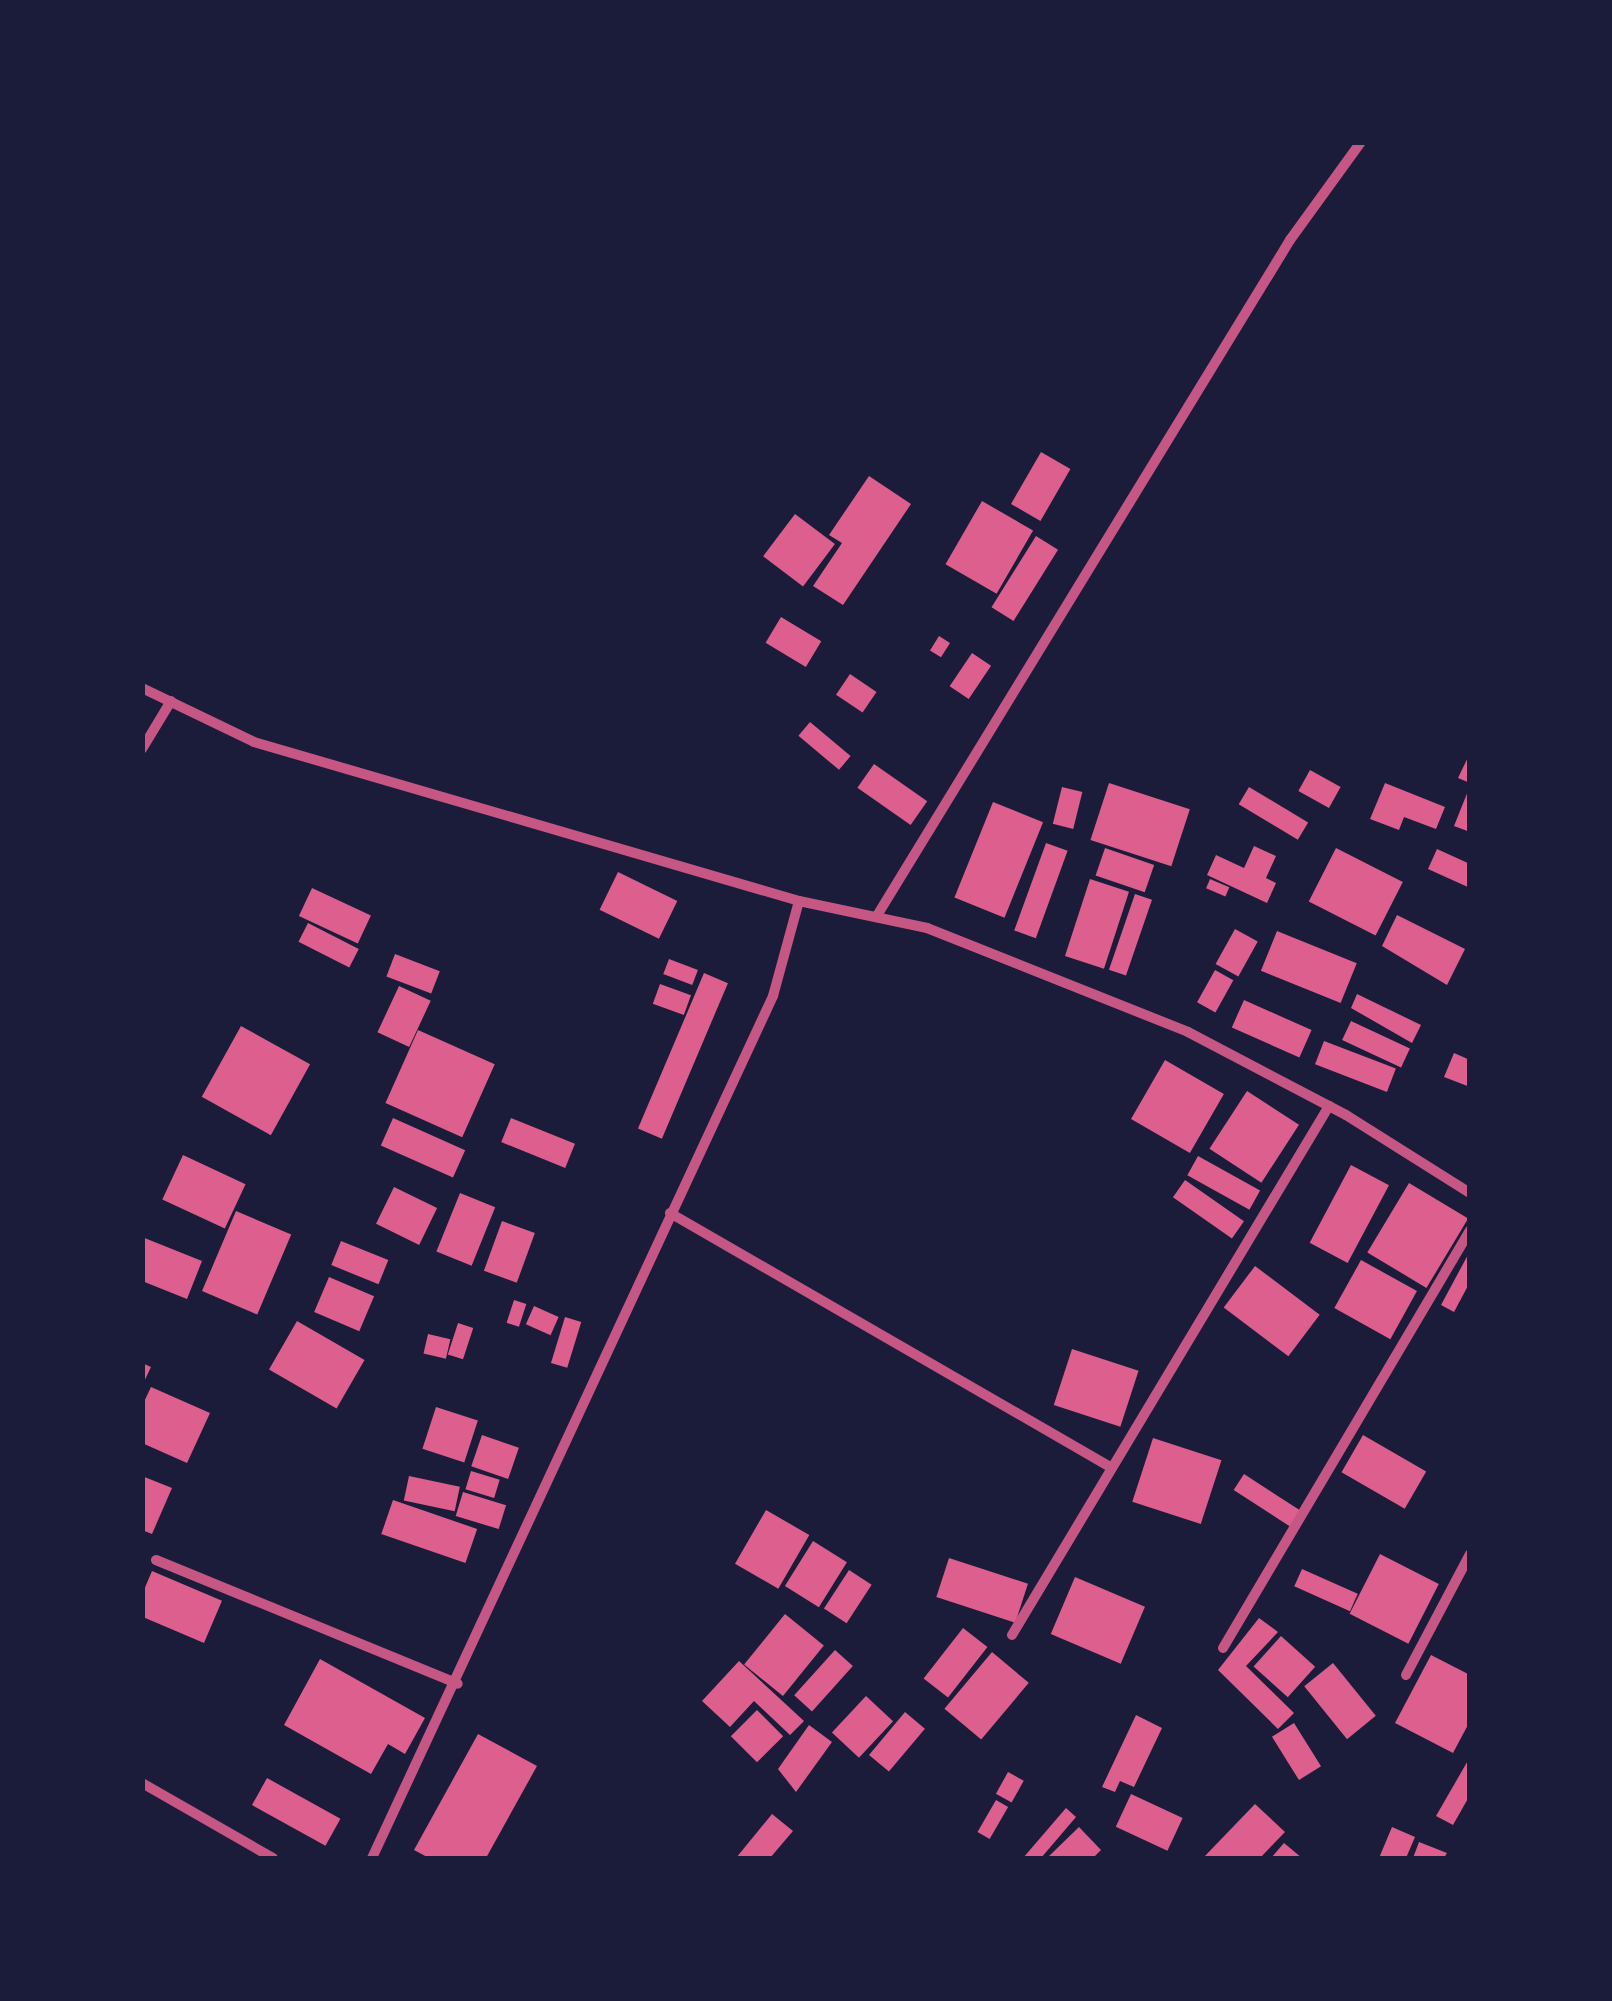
<!DOCTYPE html>
<html>
<head>
<meta charset="utf-8">
<style>
	body { margin:0 }
	#map { position:relative; width:1612px; height:2001px; overflow:hidden; background:#1b1b3a; font-family:"Nunito Sans",sans-serif }
	div>[style] { position:absolute }
	.building>* { inset:0; background:#dd5f8e; transform-origin:0 0 }
	.minor>* { height:10px; margin:-5px; padding:0 5px; transform-origin:5px; border-radius:5px; background:#c65784 }
	span { translate:-50% -50%; white-space:nowrap; text-align:center; line-height:1.15; -webkit-text-stroke:8px #1b1b3a; paint-order:stroke }
	.frame { position:absolute; inset:0; border:145px solid #1b1b3a; pointer-events:none }
</style>
</head>
<body>
<div id="map">
	<div class="building">
		<i style="left:1041px;top:452px;width:34px;height:60px;rotate:30deg"></i>
		<i style="clip-path:polygon(869px 476px,911px 504px,843px 605px,813px 586px,842px 543px,829px 535px)"></i>
		<i style="left:982px;top:501px;width:59px;height:73px;rotate:30deg"></i>
		<i style="left:795px;top:514px;width:50px;height:53px;rotate:37deg"></i>
		<i style="left:1036px;top:536px;width:26px;height:84px;rotate:32deg"></i>
		<i style="left:781px;top:617px;width:47px;height:30px;rotate:31deg"></i>
		<i style="left:939px;top:636px;width:13px;height:17px;rotate:32deg"></i>
		<i style="left:972px;top:653px;width:23px;height:40px;rotate:34deg"></i>
		<i style="left:850px;top:674px;width:32px;height:25px;rotate:34deg"></i>
		<i style="left:810px;top:722px;width:53px;height:18px;rotate:40deg"></i>
		<i style="clip-path:polygon(1470px 753px,1470px 783px,1458px 778px)"></i>
		<i style="left:874px;top:764px;width:65px;height:29px;rotate:35deg"></i>
		<i style="left:1310px;top:770px;width:35px;height:24px;rotate:29deg"></i>
		<i style="left:1109px;top:783px;width:85px;height:60px;rotate:18deg"></i>
		<i style="clip-path:polygon(1385px 783px,1445px 807px,1436px 829px,1404px 817px,1399px 830px,1370px 819px)"></i>
		<i style="clip-path:polygon(1470px 786px,1470px 832px,1454px 826px)"></i>
		<i style="left:1062px;top:787px;width:21px;height:38px;rotate:14deg"></i>
		<i style="left:1249px;top:787px;width:69px;height:20px;rotate:31deg"></i>
		<i style="left:993px;top:802px;width:54px;height:103px;rotate:22deg"></i>
		<i style="left:1046px;top:843px;width:23px;height:93px;rotate:20deg"></i>
		<i style="clip-path:polygon(1254px 846px,1276px 856px,1266px 878px,1276px 883px,1267px 903px,1207px 875px,1216px 855px,1244px 868px)"></i>
		<i style="left:1105px;top:848px;width:52px;height:29px;rotate:19deg"></i>
		<i style="left:1336px;top:848px;width:75px;height:60px;rotate:27deg"></i>
		<i style="clip-path:polygon(1437px 849px,1470px 864px,1470px 888px,1428px 869px)"></i>
		<i style="left:618px;top:872px;width:66px;height:42px;rotate:26deg"></i>
		<i style="left:1090px;top:879px;width:41px;height:81px;rotate:18deg"></i>
		<i style="left:1210px;top:879px;width:21px;height:10px;rotate:23deg"></i>
		<i style="left:312px;top:888px;width:65px;height:31px;rotate:25deg"></i>
		<i style="left:1135px;top:894px;width:18px;height:80px;rotate:19deg"></i>
		<i style="clip-path:polygon(1397px 915px,1465px 949px,1447px 985px,1382px 946px)"></i>
		<i style="left:308px;top:923px;width:57px;height:21px;rotate:27deg"></i>
		<i style="left:1235px;top:929px;width:26px;height:40px;rotate:29deg"></i>
		<i style="left:1277px;top:931px;width:86px;height:43px;rotate:22deg"></i>
		<i style="left:395px;top:954px;width:48px;height:24px;rotate:21deg"></i>
		<i style="left:669px;top:959px;width:31px;height:16px;rotate:21deg"></i>
		<i style="left:1215px;top:970px;width:21px;height:37px;rotate:29deg"></i>
		<i style="left:704px;top:973px;width:26px;height:169px;rotate:23deg"></i>
		<i style="left:660px;top:984px;width:33px;height:21px;rotate:20deg"></i>
		<i style="left:399px;top:986px;width:35px;height:51px;rotate:25deg"></i>
		<i style="clip-path:polygon(1357px 994px,1421px 1025px,1412px 1043px,1351px 1008px)"></i>
		<i style="left:1244px;top:1000px;width:74px;height:30px;rotate:24deg"></i>
		<i style="left:1351px;top:1021px;width:65px;height:21px;rotate:25deg"></i>
		<i style="left:241px;top:1026px;width:79px;height:81px;rotate:29deg"></i>
		<i style="left:418px;top:1030px;width:84px;height:80px;rotate:24deg"></i>
		<i style="left:1324px;top:1041px;width:77px;height:25px;rotate:21deg"></i>
		<i style="clip-path:polygon(1454px 1053px,1470px 1060px,1470px 1087px,1444px 1077px)"></i>
		<i style="left:1165px;top:1060px;width:68px;height:68px;rotate:30deg"></i>
		<i style="left:1247px;top:1091px;width:62px;height:69px;rotate:33deg"></i>
		<i style="left:393px;top:1118px;width:79px;height:30px;rotate:24deg"></i>
		<i style="left:511px;top:1118px;width:69px;height:26px;rotate:22deg"></i>
		<i style="left:183px;top:1155px;width:69px;height:49px;rotate:25deg"></i>
		<i style="left:1198px;top:1156px;width:71px;height:22px;rotate:29deg"></i>
		<i style="left:1351px;top:1165px;width:43px;height:88px;rotate:28deg"></i>
		<i style="left:1185px;top:1180px;width:72px;height:21px;rotate:35deg"></i>
		<i style="left:1409px;top:1183px;width:69px;height:81px;rotate:31deg"></i>
		<i style="left:394px;top:1187px;width:48px;height:41px;rotate:26deg"></i>
		<i style="left:460px;top:1193px;width:38px;height:63px;rotate:22deg"></i>
		<i style="left:236px;top:1211px;width:60px;height:87px;rotate:23deg"></i>
		<i style="left:502px;top:1221px;width:35px;height:53px;rotate:20deg"></i>
		<i style="clip-path:polygon(142px 1237px,202px 1261px,187px 1299px,142px 1281px)"></i>
		<i style="left:341px;top:1241px;width:51px;height:26px;rotate:22deg"></i>
		<i style="clip-path:polygon(1470px 1251px,1470px 1282px,1454px 1312px,1441px 1305px)"></i>
		<i style="left:1361px;top:1260px;width:64px;height:55px;rotate:29deg"></i>
		<i style="left:1255px;top:1266px;width:81px;height:52px;rotate:37deg"></i>
		<i style="left:329px;top:1277px;width:49px;height:38px;rotate:23deg"></i>
		<i style="left:514px;top:1300px;width:13px;height:24px;rotate:18deg"></i>
		<i style="left:534px;top:1306px;width:27px;height:20px;rotate:24deg"></i>
		<i style="left:565px;top:1317px;width:17px;height:48px;rotate:17deg"></i>
		<i style="left:297px;top:1321px;width:78px;height:56px;rotate:30deg"></i>
		<i style="left:458px;top:1323px;width:16px;height:33px;rotate:18deg"></i>
		<i style="left:428px;top:1334px;width:23px;height:20px;rotate:13deg"></i>
		<i style="left:1072px;top:1349px;width:70px;height:59px;rotate:18deg"></i>
		<i style="clip-path:polygon(142px 1363px,151px 1367px,142px 1386px)"></i>
		<i style="clip-path:polygon(151px 1387px,210px 1413px,187px 1463px,142px 1443px,142px 1406px)"></i>
		<i style="left:436px;top:1407px;width:44px;height:44px;rotate:18deg"></i>
		<i style="left:482px;top:1435px;width:39px;height:33px;rotate:19deg"></i>
		<i style="left:1363px;top:1435px;width:73px;height:43px;rotate:30deg"></i>
		<i style="left:1153px;top:1438px;width:72px;height:67px;rotate:18deg"></i>
		<i style="left:471px;top:1471px;width:30px;height:19px;rotate:17deg"></i>
		<i style="left:1244px;top:1474px;width:69px;height:19px;rotate:33deg"></i>
		<i style="clip-path:polygon(142px 1476px,172px 1488px,152px 1534px,142px 1530px)"></i>
		<i style="left:409px;top:1476px;width:52px;height:25px;rotate:12deg"></i>
		<i style="left:463px;top:1492px;width:45px;height:25px;rotate:17deg"></i>
		<i style="left:393px;top:1500px;width:89px;height:36px;rotate:19deg"></i>
		<i style="left:766px;top:1510px;width:50px;height:62px;rotate:30deg"></i>
		<i style="left:813px;top:1541px;width:40px;height:53px;rotate:32deg"></i>
		<i style="left:1380px;top:1554px;width:66px;height:67px;rotate:27deg"></i>
		<i style="left:949px;top:1558px;width:83px;height:41px;rotate:18deg"></i>
		<i style="left:1302px;top:1569px;width:61px;height:19px;rotate:24deg"></i>
		<i style="left:849px;top:1570px;width:27px;height:46px;rotate:33deg"></i>
		<i style="left:152px;top:1571px;width:76px;height:46px;rotate:23deg"></i>
		<i style="left:1075px;top:1577px;width:76px;height:62px;rotate:23deg"></i>
		<i style="left:785px;top:1614px;width:50px;height:65px;rotate:39deg"></i>
		<i style="clip-path:polygon(1259px 1618px,1278px 1632px,1246px 1666px,1294px 1713px,1278px 1729px,1218px 1670px)"></i>
		<i style="left:963px;top:1628px;width:31px;height:64px;rotate:38deg"></i>
		<i style="left:1281px;top:1636px;width:46px;height:41px;rotate:42deg"></i>
		<i style="left:835px;top:1650px;width:24px;height:61px;rotate:42deg"></i>
		<i style="left:992px;top:1652px;width:48px;height:74px;rotate:40deg"></i>
		<i style="clip-path:polygon(1431px 1655px,1470px 1675px,1470px 1721px,1453px 1753px,1395px 1723px)"></i>
		<i style="clip-path:polygon(320px 1659px,425px 1718px,405px 1754px,388px 1744px,371px 1774px,284px 1725px)"></i>
		<i style="clip-path:polygon(739px 1661px,804px 1721px,790px 1735px,754px 1701px,730px 1727px,702px 1701px)"></i>
		<i style="left:1333px;top:1663px;width:68px;height:37px;rotate:51deg"></i>
		<i style="left:866px;top:1696px;width:37px;height:50px;rotate:43deg"></i>
		<i style="left:757px;top:1710px;width:37px;height:37px;rotate:45deg"></i>
		<i style="left:905px;top:1712px;width:26px;height:56px;rotate:40deg"></i>
		<i style="clip-path:polygon(1136px 1715px,1162px 1728px,1134px 1787px,1120px 1781px,1115px 1792px,1102px 1787px)"></i>
		<i style="left:1294px;top:1723px;width:51px;height:26px;rotate:58deg"></i>
		<i style="clip-path:polygon(809px 1725px,832px 1742px,796px 1792px,778px 1769px)"></i>
		<i style="clip-path:polygon(478px 1734px,537px 1766px,486px 1858px,429px 1858px,414px 1850px)"></i>
		<i style="clip-path:polygon(1470px 1757px,1470px 1795px,1453px 1825px,1436px 1816px)"></i>
		<i style="left:1008px;top:1772px;width:18px;height:25px;rotate:29deg"></i>
		<i style="left:267px;top:1778px;width:84px;height:31px;rotate:29deg"></i>
		<i style="left:1131px;top:1794px;width:57px;height:36px;rotate:25deg"></i>
		<i style="left:996px;top:1800px;width:14px;height:37px;rotate:30deg"></i>
		<i style="clip-path:polygon(1255px 1804px,1285px 1832px,1260px 1858px,1203px 1858px)"></i>
		<i style="clip-path:polygon(1066px 1808px,1076px 1817px,1041px 1858px,1023px 1858px)"></i>
		<i style="clip-path:polygon(772px 1814px,793px 1831px,770px 1858px,736px 1858px)"></i>
		<i style="clip-path:polygon(1079px 1827px,1101px 1850px,1093px 1858px,1047px 1858px)"></i>
		<i style="clip-path:polygon(1392px 1827px,1415px 1837px,1406px 1858px,1379px 1858px)"></i>
		<i style="clip-path:polygon(1419px 1842px,1447px 1853px,1444px 1858px,1413px 1858px)"></i>
		<i style="clip-path:polygon(1284px 1843px,1302px 1858px,1271px 1858px)"></i>
	</div>
	<div class="minor">
		<i style="left:142px;top:688px;width:124px;rotate:25.7deg"></i>
		<i style="left:254px;top:742px;width:568px;rotate:16.26deg"></i>
		<i style="left:799px;top:901px;width:131px;rotate:11.9deg"></i>
		<i style="left:927px;top:928px;width:281px;rotate:21.7deg"></i>
		<i style="left:1188px;top:1032px;width:178px;rotate:27.7deg"></i>
		<i style="left:1346px;top:1115px;width:146px;rotate:32.2deg"></i>
		<i style="left:142px;top:749px;width:56px;rotate:-58.9deg"></i>
		<i style="left:878px;top:914px;width:790px;rotate:-58.56deg"></i>
		<i style="left:1290px;top:240px;width:121px;rotate:-54.1deg"></i>
		<i style="left:670px;top:1213px;width:510px;rotate:29.98deg"></i>
		<i style="left:156px;top:1560px;width:326px;rotate:22.3deg"></i>
		<i style="left:1012px;top:1635px;width:617px;rotate:-59.07deg"></i>
		<i style="left:1223px;top:1648px;width:485px;rotate:-59.4deg"></i>
		<i style="left:1406px;top:1675px;width:137px;rotate:-62.1deg"></i>
		<i style="left:142px;top:1783px;width:151px;rotate:29.8deg"></i>
		<i style="left:372px;top:1858px;width:951px;rotate:-65.05deg"></i>
		<i style="left:773px;top:996px;width:98px;rotate:-74.7deg"></i>
	</div>
	<div class="frame"></div>
</div>
</body>
</html>
